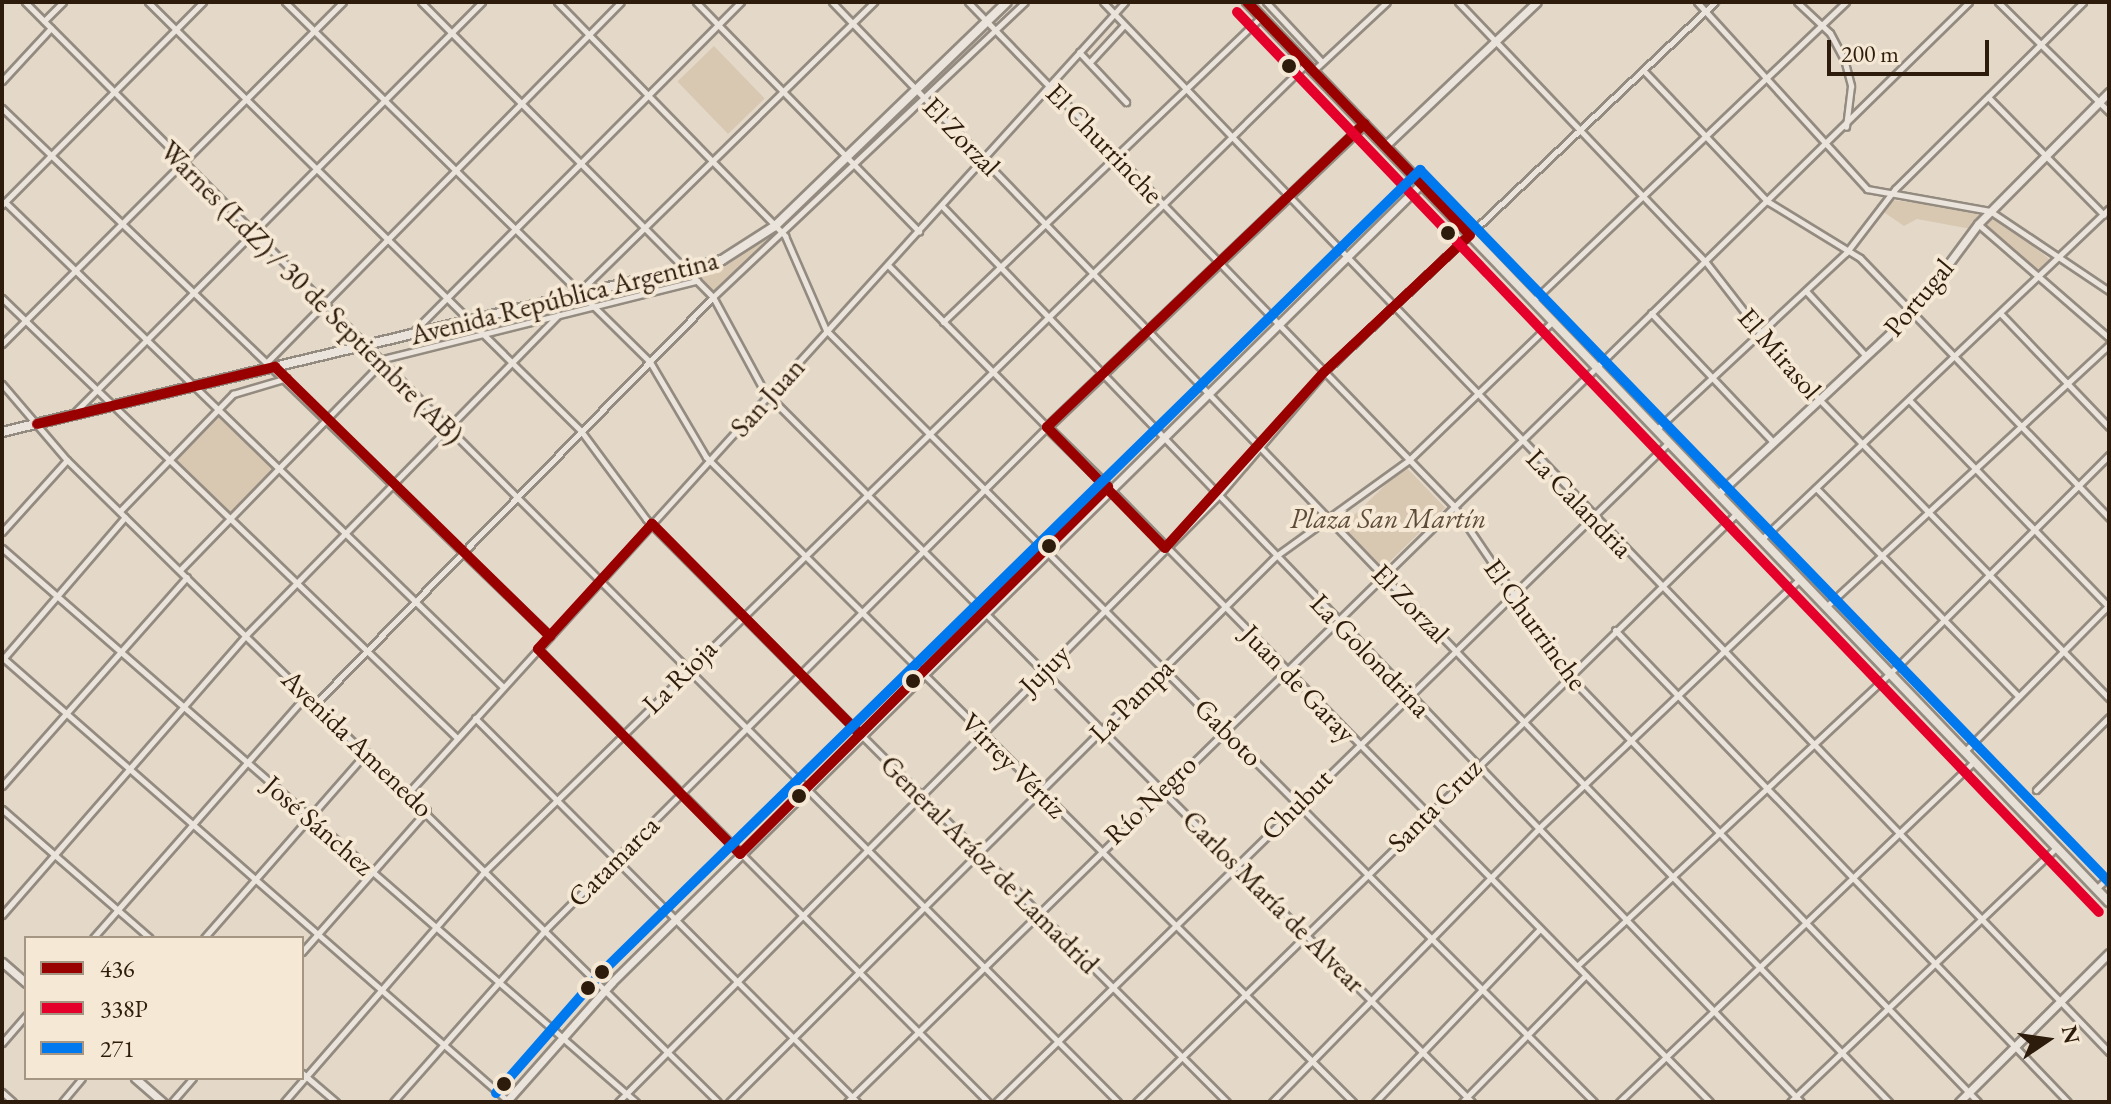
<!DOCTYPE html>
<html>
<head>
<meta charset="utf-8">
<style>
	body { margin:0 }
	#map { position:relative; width:2111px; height:1104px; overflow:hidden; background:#e4d9c9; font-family:"EB Garamond",serif }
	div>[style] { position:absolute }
	.green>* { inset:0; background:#d8c8b2; transform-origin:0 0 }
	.roads { filter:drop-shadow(2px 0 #948b80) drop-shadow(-2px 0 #948b80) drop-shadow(0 2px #948b80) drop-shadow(0 -2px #948b80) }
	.minor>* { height:5px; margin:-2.5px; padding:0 2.5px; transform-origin:2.5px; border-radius:2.5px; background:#eae4dc }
	.tertiary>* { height:7px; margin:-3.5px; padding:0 3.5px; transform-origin:3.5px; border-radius:3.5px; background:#eae4dc }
	.secondary>* { height:8px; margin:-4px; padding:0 4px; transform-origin:4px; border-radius:4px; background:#eae4dc }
	.primary>* { height:8px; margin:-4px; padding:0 4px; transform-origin:4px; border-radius:4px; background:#e6e0d7 }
	.bus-1>* { height:10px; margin:-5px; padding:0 5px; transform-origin:5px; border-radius:5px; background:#990100 }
	.bus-2>* { height:10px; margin:-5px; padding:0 5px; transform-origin:5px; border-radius:5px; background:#e4002b }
	.bus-3>* { height:10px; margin:-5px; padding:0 5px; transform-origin:5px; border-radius:5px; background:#0079ef }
	.dots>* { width:22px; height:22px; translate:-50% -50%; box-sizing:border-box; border:4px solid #f5e8d5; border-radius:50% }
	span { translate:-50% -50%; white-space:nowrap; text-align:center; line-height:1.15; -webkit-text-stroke:8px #f5e8d5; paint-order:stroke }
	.street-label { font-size:28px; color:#2d1b0b }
	.park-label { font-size:28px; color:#5d4b38; font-style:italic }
	.frame { position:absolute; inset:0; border:4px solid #2d1b0b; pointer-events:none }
	.legend { position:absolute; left:24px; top:936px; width:280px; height:144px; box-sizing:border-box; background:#f5e8d5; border:2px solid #a59684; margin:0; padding:10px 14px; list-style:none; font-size:24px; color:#2d1b0b }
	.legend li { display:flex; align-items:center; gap:16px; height:40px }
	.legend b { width:40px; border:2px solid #a59684 }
	.north { position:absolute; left:2007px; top:1000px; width:80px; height:80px; -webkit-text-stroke:6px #f5e8d5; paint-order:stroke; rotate:77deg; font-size:22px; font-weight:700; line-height:32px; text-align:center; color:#2d1b0b }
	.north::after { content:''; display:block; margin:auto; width:28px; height:36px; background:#2d1b0b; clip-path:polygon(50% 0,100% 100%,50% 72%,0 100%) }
	.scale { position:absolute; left:1827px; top:40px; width:162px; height:36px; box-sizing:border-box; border:4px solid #2d1b0b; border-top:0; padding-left:10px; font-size:24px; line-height:28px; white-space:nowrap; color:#2d1b0b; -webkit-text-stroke:6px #f5e8d5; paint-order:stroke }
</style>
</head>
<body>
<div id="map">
	<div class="green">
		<i style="left:714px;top:46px;width:73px;height:51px;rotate:46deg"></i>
		<i style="clip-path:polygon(1892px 200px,1984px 211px,1984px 212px,1971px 229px,1917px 219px,1904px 226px,1882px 211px)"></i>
		<i style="clip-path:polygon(1994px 216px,2048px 258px,2052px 262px,2040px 271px,1982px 225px)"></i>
		<i style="clip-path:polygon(775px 229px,782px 236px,716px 292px,694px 275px)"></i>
		<i style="left:218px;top:414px;width:78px;height:64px;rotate:44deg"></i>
		<i style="left:1405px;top:466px;width:58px;height:87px;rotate:46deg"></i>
	</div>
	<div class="roads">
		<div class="minor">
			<i style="left:25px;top:2px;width:1551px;rotate:45.18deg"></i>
			<i style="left:148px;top:2px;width:610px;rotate:44.73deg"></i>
			<i style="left:581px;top:431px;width:109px;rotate:53.5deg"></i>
			<i style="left:646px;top:519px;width:823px;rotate:45.1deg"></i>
			<i style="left:285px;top:2px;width:513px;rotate:44.6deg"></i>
			<i style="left:650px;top:362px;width:110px;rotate:59.5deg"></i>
			<i style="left:706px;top:457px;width:914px;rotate:44.91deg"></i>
			<i style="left:421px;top:2px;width:415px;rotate:45.3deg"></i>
			<i style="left:713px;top:297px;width:107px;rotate:61.5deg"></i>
			<i style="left:764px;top:391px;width:1003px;rotate:45.12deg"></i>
			<i style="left:557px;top:2px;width:327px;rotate:45.7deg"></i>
			<i style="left:785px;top:236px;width:103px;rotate:66.4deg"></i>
			<i style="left:826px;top:330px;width:1089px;rotate:45.15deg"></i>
			<i style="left:696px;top:2px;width:320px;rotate:45.8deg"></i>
			<i style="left:832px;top:2px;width:1526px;rotate:46.14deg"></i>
			<i style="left:968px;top:2px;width:699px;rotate:46.04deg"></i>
			<i style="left:1453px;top:505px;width:205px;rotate:55.9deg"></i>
			<i style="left:1568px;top:675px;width:592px;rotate:46.16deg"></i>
			<i style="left:1103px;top:2px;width:1454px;rotate:46.23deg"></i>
			<i style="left:1266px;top:2px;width:82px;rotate:47deg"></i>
			<i style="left:1458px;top:2px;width:358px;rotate:46.4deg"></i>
			<i style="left:1705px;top:261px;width:129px;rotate:52.2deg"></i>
			<i style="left:1784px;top:363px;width:467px;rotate:45.9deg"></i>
			<i style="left:1697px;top:2px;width:253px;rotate:47.7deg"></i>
			<i style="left:1867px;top:189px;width:125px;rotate:10.1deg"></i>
			<i style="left:1990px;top:211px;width:143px;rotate:33.9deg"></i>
			<i style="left:1797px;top:2px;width:45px;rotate:43.2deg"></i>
			<i style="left:1830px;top:33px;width:30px;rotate:62deg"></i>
			<i style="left:1844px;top:59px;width:28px;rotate:75deg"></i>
			<i style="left:1851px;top:86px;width:41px;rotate:97deg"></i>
			<i style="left:1998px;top:2px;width:156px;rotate:44.7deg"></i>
			<i style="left:44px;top:21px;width:27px;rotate:-45deg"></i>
			<i style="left:1079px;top:52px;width:69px;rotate:46.8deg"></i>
			<i style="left:1090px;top:62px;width:50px;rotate:-47.4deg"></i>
			<i style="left:1313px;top:71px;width:101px;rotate:-43deg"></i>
			<i style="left:1644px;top:71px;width:179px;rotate:46.6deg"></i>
			<i style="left:1767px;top:201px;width:109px;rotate:31.5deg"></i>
			<i style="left:1860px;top:258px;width:360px;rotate:46.2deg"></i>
			<i style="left:2px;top:81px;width:72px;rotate:-47.2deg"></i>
			<i style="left:1988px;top:97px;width:165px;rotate:45.5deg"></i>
			<i style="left:2px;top:108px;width:761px;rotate:43.94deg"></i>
			<i style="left:5px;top:202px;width:695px;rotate:44.24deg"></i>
			<i style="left:2px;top:205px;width:286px;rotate:-45.3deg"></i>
			<i style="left:942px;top:206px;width:1241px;rotate:46.21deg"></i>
			<i style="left:1978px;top:224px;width:174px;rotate:41deg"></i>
			<i style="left:1806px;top:291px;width:88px;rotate:47.3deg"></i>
			<i style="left:579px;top:292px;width:414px;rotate:-44.5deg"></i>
			<i style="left:2px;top:298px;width:633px;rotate:44.04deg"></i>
			<i style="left:1533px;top:301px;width:433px;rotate:-43.7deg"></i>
			<i style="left:1651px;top:313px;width:178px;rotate:46.6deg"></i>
			<i style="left:2001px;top:314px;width:156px;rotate:46.3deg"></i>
			<i style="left:943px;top:322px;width:441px;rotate:-43.8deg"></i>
			<i style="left:412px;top:333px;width:467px;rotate:-45.2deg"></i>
			<i style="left:2px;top:344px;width:483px;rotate:-45.1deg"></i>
			<i style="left:379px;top:360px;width:328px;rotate:-14deg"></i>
			<i style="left:268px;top:361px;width:503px;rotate:-45.48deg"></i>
			<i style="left:2px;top:384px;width:100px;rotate:49.5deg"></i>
			<i style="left:67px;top:460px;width:914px;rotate:44.6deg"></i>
			<i style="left:1910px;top:401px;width:285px;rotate:46deg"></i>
			<i style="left:72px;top:415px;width:582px;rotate:-45.21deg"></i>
			<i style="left:1657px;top:429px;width:258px;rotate:-43deg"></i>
			<i style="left:1846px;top:253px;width:81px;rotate:-52.6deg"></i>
			<i style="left:1895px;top:189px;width:265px;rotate:-44.8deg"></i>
			<i style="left:1109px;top:488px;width:859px;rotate:45.61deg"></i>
			<i style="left:1816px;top:488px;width:290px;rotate:45.8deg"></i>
			<i style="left:120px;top:511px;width:163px;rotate:-46deg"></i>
			<i style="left:233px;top:394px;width:56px;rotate:-16.5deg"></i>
			<i style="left:2px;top:532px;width:97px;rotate:-47.9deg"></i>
			<i style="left:1762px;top:539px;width:479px;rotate:-43.6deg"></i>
			<i style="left:2px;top:548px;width:842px;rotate:41.15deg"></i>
			<i style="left:180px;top:570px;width:289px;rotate:-45.8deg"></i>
			<i style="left:1827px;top:606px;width:384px;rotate:-42.8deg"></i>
			<i style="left:1615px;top:630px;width:654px;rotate:46.18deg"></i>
			<i style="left:538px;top:649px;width:639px;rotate:45.19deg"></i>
			<i style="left:2px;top:657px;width:675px;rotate:41.27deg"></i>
			<i style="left:3px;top:659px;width:187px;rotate:-49.3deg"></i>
			<i style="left:316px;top:703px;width:568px;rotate:-45.64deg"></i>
			<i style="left:713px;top:297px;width:429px;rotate:-43.4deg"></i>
			<i style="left:475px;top:718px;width:542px;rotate:45.15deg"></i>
			<i style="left:1965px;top:751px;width:205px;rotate:-45.4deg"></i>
			<i style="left:2px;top:786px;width:279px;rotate:-48.5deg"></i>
			<i style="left:2036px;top:790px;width:103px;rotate:-45deg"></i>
			<i style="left:409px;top:792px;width:1066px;rotate:-47.81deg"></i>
			<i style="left:2px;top:809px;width:196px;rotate:41.1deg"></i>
			<i style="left:2097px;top:888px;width:16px;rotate:-43deg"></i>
			<i style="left:2px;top:915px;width:373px;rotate:-48.9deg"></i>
			<i style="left:247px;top:634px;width:446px;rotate:-45.7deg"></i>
			<i style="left:93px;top:938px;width:325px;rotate:-48.7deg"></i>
			<i style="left:204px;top:938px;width:247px;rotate:-48.8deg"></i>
			<i style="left:302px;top:952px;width:189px;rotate:-48.6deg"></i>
			<i style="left:1577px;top:966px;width:438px;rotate:-43.1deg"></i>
			<i style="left:1897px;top:667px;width:300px;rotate:-45deg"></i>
			<i style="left:2px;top:1043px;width:37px;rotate:-49deg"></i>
			<i style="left:302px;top:1073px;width:45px;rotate:40.5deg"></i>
			<i style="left:2px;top:1092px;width:15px;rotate:42deg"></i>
			<i style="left:62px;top:1102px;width:31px;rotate:-50deg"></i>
			<i style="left:172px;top:1102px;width:32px;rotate:-49deg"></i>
			<i style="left:284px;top:1102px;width:308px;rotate:-49deg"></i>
			<i style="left:486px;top:870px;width:1150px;rotate:-44.51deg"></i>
			<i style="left:393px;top:1102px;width:231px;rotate:-48.5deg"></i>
			<i style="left:546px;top:929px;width:709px;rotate:-45.06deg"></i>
			<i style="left:1047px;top:427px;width:227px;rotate:-134.5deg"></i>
			<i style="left:618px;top:1102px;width:854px;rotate:-45.28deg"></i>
			<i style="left:1219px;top:495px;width:162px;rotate:-49.5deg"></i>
			<i style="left:1324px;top:372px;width:538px;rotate:-43.42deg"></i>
			<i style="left:729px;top:1102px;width:773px;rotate:-44.95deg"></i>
			<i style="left:1276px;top:556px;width:164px;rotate:-35.8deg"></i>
			<i style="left:1409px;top:460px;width:199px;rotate:-44deg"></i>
			<i style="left:847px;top:1102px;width:1571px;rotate:-44.43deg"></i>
			<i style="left:996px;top:1102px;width:943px;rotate:-44.44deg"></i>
			<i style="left:1136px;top:1102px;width:841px;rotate:-44.42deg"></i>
			<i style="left:1272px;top:1102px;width:381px;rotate:-45.7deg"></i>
			<i style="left:1538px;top:829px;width:362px;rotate:-43.7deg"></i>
			<i style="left:1375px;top:1102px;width:239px;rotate:-46.4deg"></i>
			<i style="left:1462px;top:1102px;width:177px;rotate:-45.7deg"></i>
			<i style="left:1619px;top:1102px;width:492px;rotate:-43.8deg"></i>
			<i style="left:1790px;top:1102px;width:368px;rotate:-43.7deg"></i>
		</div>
		<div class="tertiary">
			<i style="left:1385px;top:146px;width:209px;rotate:-43.5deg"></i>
			<i style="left:1108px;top:487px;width:86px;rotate:-135.5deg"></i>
			<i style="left:1047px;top:427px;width:439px;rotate:-43.7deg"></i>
			<i style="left:1719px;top:493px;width:264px;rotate:-43deg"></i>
			<i style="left:1912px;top:313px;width:111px;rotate:-53.4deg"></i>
			<i style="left:1978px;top:224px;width:186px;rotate:-45.2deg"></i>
			<i style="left:2px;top:962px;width:32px;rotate:41deg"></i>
			<i style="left:135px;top:1078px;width:37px;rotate:41deg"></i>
			<i style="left:506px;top:1102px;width:160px;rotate:-48.5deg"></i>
			<i style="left:612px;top:982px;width:1136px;rotate:-44.61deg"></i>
			<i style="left:1959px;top:1102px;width:211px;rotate:-44.8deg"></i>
		</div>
		<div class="secondary">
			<i style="left:2px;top:432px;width:740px;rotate:-13.44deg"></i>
			<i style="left:722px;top:260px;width:63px;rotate:-32.7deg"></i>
			<i style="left:775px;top:226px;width:322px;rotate:-44deg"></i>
		</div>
		<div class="primary">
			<i style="left:1247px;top:2px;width:1246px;rotate:46.24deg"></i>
		</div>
	</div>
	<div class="bus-1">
		<i style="left:1247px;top:2px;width:169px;rotate:46.2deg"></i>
		<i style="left:1364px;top:124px;width:153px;rotate:46.3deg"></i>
		<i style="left:1470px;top:235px;width:200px;rotate:136.8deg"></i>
		<i style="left:1324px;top:372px;width:237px;rotate:132.1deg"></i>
		<i style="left:1165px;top:548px;width:169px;rotate:-134.3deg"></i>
		<i style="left:1047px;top:427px;width:439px;rotate:-43.7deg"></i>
		<i style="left:275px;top:367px;width:385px;rotate:44.4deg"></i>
		<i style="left:37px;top:424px;width:245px;rotate:-13.5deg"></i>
		<i style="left:860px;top:734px;width:296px;rotate:-134.7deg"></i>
		<i style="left:652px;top:524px;width:169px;rotate:132.4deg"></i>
		<i style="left:538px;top:649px;width:288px;rotate:45.4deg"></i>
		<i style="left:740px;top:854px;width:520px;rotate:-44.92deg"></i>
	</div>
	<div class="bus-2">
		<i style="left:1237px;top:12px;width:1246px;rotate:46.24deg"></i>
	</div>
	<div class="bus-3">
		<i style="left:496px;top:1093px;width:161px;rotate:-48.8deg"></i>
		<i style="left:602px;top:972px;width:1146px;rotate:-44.43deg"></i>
		<i style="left:1420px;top:170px;width:991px;rotate:45.94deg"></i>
	</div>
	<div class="dots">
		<i style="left:1289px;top:66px;background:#2d1b0b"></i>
		<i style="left:1448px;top:233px;background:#2d1b0b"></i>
		<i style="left:1049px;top:546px;background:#2d1b0b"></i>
		<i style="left:913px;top:681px;background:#2d1b0b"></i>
		<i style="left:799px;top:796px;background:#2d1b0b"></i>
		<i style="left:602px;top:972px;background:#2d1b0b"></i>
		<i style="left:588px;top:988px;background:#2d1b0b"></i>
		<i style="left:504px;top:1084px;background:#2d1b0b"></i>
	</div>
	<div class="street-label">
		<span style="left:962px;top:136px;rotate:46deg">El Zorzal</span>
		<span style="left:1105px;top:143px;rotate:46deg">El Churrinche</span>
		<span style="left:312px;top:292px;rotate:45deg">Warnes (LdZ) / 30 de Septiembre (AB)</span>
		<span style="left:564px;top:297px;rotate:-14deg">Avenida República Argentina</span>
		<span style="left:1918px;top:297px;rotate:-50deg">Portugal</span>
		<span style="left:1780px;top:353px;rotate:49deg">El Mirasol</span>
		<span style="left:767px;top:397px;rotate:-48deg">San Juan</span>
		<span style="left:1580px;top:503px;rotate:46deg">La Calandria</span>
		<span style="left:1411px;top:603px;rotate:46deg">El Zorzal</span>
		<span style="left:1536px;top:624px;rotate:54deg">El Churrinche</span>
		<span style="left:1371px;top:655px;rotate:46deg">La Golondrina</span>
		<span style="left:1044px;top:669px;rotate:-45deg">Jujuy</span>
		<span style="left:679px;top:676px;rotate:-45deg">La Rioja</span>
		<span style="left:1299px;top:683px;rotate:46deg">Juan de Garay</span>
		<span style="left:1131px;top:700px;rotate:-45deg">La Pampa</span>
		<span style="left:1229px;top:732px;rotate:45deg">Gaboto</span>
		<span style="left:358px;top:743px;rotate:44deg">Avenida Amenedo</span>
		<span style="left:1014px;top:765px;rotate:45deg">Virrey Vértiz</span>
		<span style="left:1150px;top:799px;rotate:-44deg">Río Negro</span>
		<span style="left:1296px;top:804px;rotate:-45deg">Chubut</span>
		<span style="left:1434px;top:805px;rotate:-45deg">Santa Cruz</span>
		<span style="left:319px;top:825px;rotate:41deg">José Sánchez</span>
		<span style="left:613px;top:861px;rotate:-45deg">Catamarca</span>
		<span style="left:990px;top:864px;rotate:45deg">General Aráoz de Lamadrid</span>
		<span style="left:1274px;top:901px;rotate:45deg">Carlos María de Alvear</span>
	</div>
	<div class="park-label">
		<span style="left:1388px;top:518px">Plaza San Martín</span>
	</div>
	<div class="frame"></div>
	<ul class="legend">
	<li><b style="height:10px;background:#990100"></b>436</li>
	<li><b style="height:10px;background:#e4002b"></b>338P</li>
	<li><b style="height:10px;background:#0079ef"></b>271</li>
	</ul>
	<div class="north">N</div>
	<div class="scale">200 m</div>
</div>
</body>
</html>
